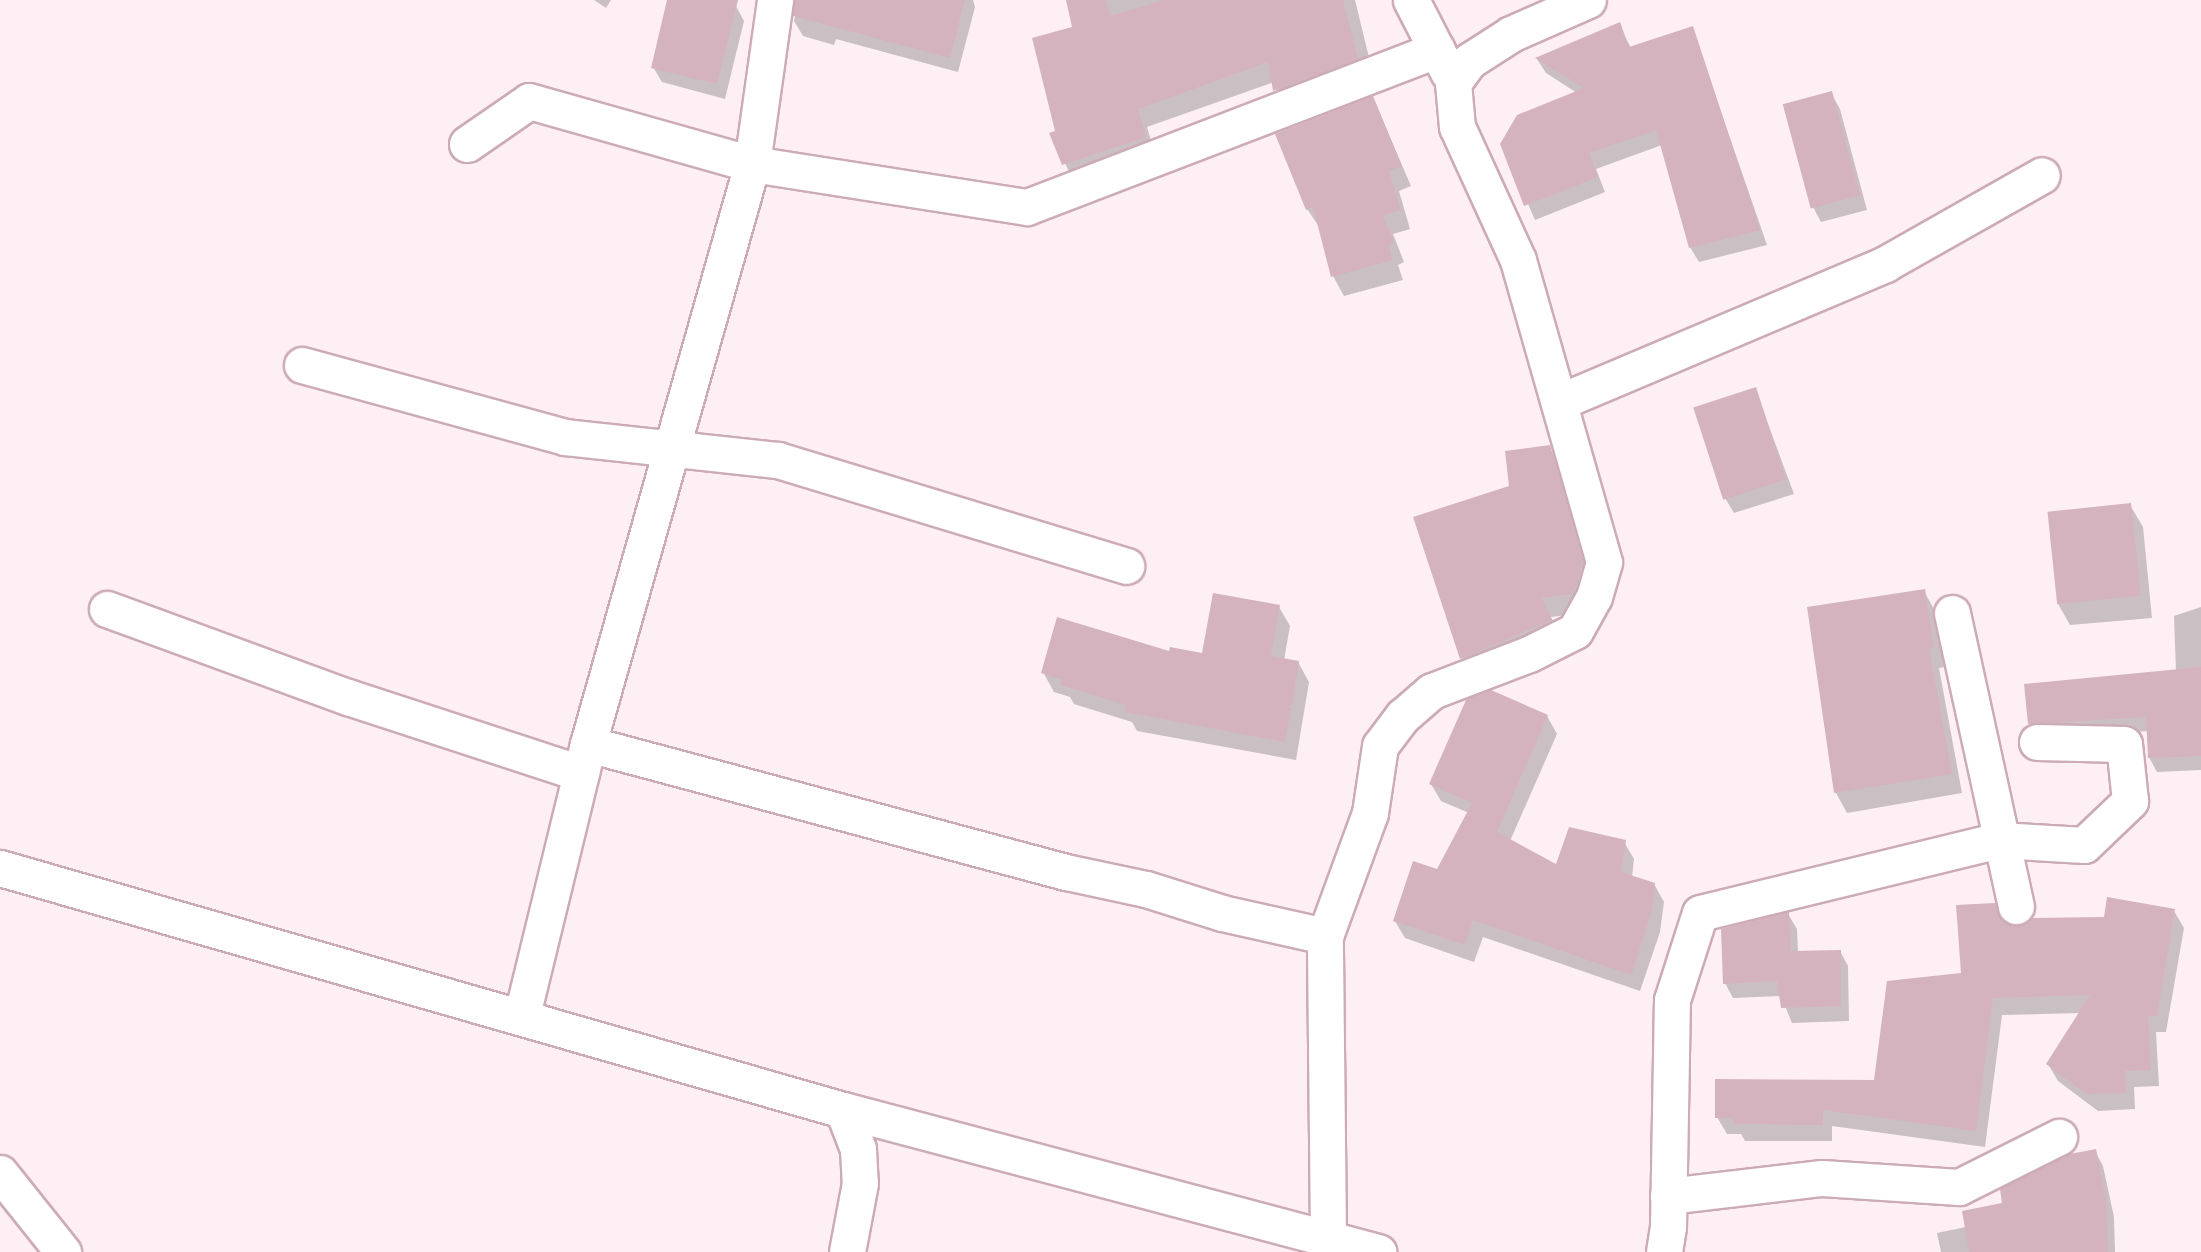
<!DOCTYPE html>
<html>
<head>
<meta charset="utf-8">
<style>
	body { margin:0 }
	#map { position:relative; width:2201px; height:1252px; overflow:hidden; background:#fdeff4; font-family:"PT Sans",sans-serif }
	div>[style] { position:absolute }
	.shadow>* { inset:0; background:#0003 }
	.building>* { inset:0; background:#d4b3bf; transform-origin:0 0 }
	.roads { filter:drop-shadow(2px 0 #ccabb7) drop-shadow(-2px 0 #ccabb7) drop-shadow(0 2px #ccabb7) drop-shadow(0 -2px #ccabb7) }
	.minor>* { height:35px; margin:-17.5px; padding:0 17.5px; transform-origin:17.5px; border-radius:17.5px; background:#fff }
	span { translate:-50% -50%; white-space:nowrap; text-align:center; line-height:1.15; -webkit-text-stroke:5px #fff; paint-order:stroke }
</style>
</head>
<body>
<div id="map">
	<div class="shadow">
		<i style="clip-path:polygon(594px 0,611px 0,606px 8px)"></i>
		<i style="clip-path:polygon(669px 0,713px 0,736px 6px,744px 21px,725px 99px,662px 82px,653px 67px)"></i>
		<i style="clip-path:polygon(798px 0,973px 0,975px 7px,958px 72px,836px 39px,834px 45px,803px 36px,794px 21px)"></i>
		<i style="clip-path:polygon(1068px 0,1355px 0,1373px 74px,1285px 108px,1274px 82px,1147px 127px,1155px 155px,1074px 182px,1051px 134px,1057px 132px,1074px 28px)"></i>
		<i style="clip-path:polygon(1619px 25px,1631px 48px,1692px 28px,1767px 245px,1699px 262px,1690px 247px,1662px 145px,1596px 169px,1605px 192px,1535px 220px,1502px 144px,1577px 93px,1546px 73px,1537px 59px)"></i>
		<i style="clip-path:polygon(1831px 93px,1840px 109px,1867px 210px,1821px 222px,1813px 207px)"></i>
		<i style="clip-path:polygon(1373px 98px,1411px 186px,1399px 191px,1410px 229px,1393px 234px,1404px 262px,1398px 265px,1403px 280px,1344px 296px,1333px 276px,1320px 228px,1307px 209px)"></i>
		<i style="clip-path:polygon(1755px 389px,1794px 494px,1734px 513px,1725px 498px)"></i>
		<i style="clip-path:polygon(1549px 447px,1560px 466px,1593px 582px,1583px 613px,1551px 617px,1562px 639px,1473px 677px,1462px 658px,1511px 487px)"></i>
		<i style="clip-path:polygon(2130px 505px,2143px 527px,2152px 618px,2070px 625px,2057px 602px)"></i>
		<i style="clip-path:polygon(1924px 591px,1935px 611px,1944px 667px,1939px 668px,1962px 793px,1847px 813px,1836px 793px,1809px 608px)"></i>
		<i style="clip-path:polygon(1279px 607px,1290px 626px,1284px 660px,1298px 662px,1309px 682px,1296px 760px,1137px 731px,1132px 722px,1074px 704px,1070px 697px,1054px 692px,1043px 672px,1171px 654px,1203px 655px)"></i>
		<i style="clip-path:polygon(2201px 607px,2201px 770px,2157px 772px,2149px 757px,2148px 731px,2038px 738px,2030px 724px,2176px 672px,2174px 616px)"></i>
		<i style="clip-path:polygon(1547px 716px,1557px 734px,1510px 841px,1557px 866px,1624px 842px,1634px 859px,1632px 877px,1654px 884px,1664px 902px,1660px 932px,1640px 991px,1483px 937px,1474px 962px,1405px 938px,1395px 921px,1438px 871px,1469px 813px,1441px 801px,1431px 784px)"></i>
		<i style="clip-path:polygon(1994px 905px,2004px 923px,2020px 928px,2174px 911px,2184px 928px,2166px 1032px,2156px 1032px,2159px 1086px,2134px 1087px,2135px 1109px,2098px 1111px,2058px 1081px,2048px 1064px,2081px 1013px,2002px 1015px,1985px 1147px,1832px 1126px,1832px 1141px,1745px 1141px,1741px 1134px,1727px 1134px,1717px 1117px,1876px 1081px,1963px 974px)"></i>
		<i style="clip-path:polygon(1788px 914px,1797px 929px,1798px 952px,1840px 951px,1848px 966px,1849px 1021px,1792px 1023px,1781px 996px,1733px 998px,1725px 983px)"></i>
		<i style="clip-path:polygon(2095px 1151px,2103px 1166px,2114px 1217px,2115px 1252px,1941px 1252px,1937px 1233px,1966px 1227px)"></i>
	</div>
	<div class="building">
		<i style="clip-path:polygon(667px 0,738px 0,717px 84px,651px 68px)"></i>
		<i style="clip-path:polygon(795px 0,965px 0,950px 58px,793px 16px)"></i>
		<i style="clip-path:polygon(1066px 0,1106px 0,1110px 16px,1164px 0,1343px 0,1358px 59px,1273px 91px,1268px 62px,1138px 109px,1146px 137px,1062px 165px,1049px 133px,1055px 131px,1032px 38px,1072px 27px)"></i>
		<i style="clip-path:polygon(1620px 22px,1629px 47px,1693px 26px,1760px 230px,1689px 248px,1656px 130px,1589px 153px,1598px 177px,1524px 206px,1500px 144px,1517px 115px,1584px 88px,1535px 58px)"></i>
		<i style="left:1832px;top:91px;width:108px;height:51px;rotate:75deg"></i>
		<i style="clip-path:polygon(1373px 96px,1402px 166px,1389px 171px,1401px 210px,1383px 215px,1394px 242px,1388px 245px,1393px 260px,1331px 277px,1313px 207px,1306px 210px,1275px 134px)"></i>
		<i style="left:1756px;top:387px;width:97px;height:66px;rotate:72deg"></i>
		<i style="clip-path:polygon(1550px 445px,1583px 562px,1575px 589px,1572px 594px,1542px 598px,1552px 620px,1460px 659px,1413px 517px,1509px 486px,1505px 451px)"></i>
		<i style="left:2131px;top:503px;width:93px;height:84px;rotate:84deg"></i>
		<i style="clip-path:polygon(1925px 589px,1934px 647px,1929px 648px,1952px 774px,1834px 793px,1807px 607px)"></i>
		<i style="clip-path:polygon(1213px 593px,1280px 605px,1271px 656px,1299px 661px,1292px 705px,1286px 706px,1291px 708px,1285px 742px,1125px 712px,1126px 705px,1061px 685px,1062px 680px,1041px 673px,1057px 617px,1169px 651px,1170px 647px,1202px 653px)"></i>
		<i style="clip-path:polygon(2201px 667px,2201px 756px,2148px 758px,2146px 717px,2028px 724px,2024px 684px)"></i>
		<i style="clip-path:polygon(1491px 690px,1548px 715px,1497px 832px,1556px 864px,1569px 827px,1626px 840px,1621px 872px,1655px 883px,1651px 914px,1631px 975px,1473px 920px,1465px 945px,1393px 921px,1413px 861px,1437px 869px,1472px 803px,1429px 784px,1466px 700px)"></i>
		<i style="clip-path:polygon(2107px 897px,2175px 909px,2157px 1016px,2148px 1016px,2151px 1070px,2125px 1071px,2126px 1093px,2087px 1094px,2046px 1064px,2090px 995px,1993px 998px,1976px 1131px,1823px 1110px,1823px 1125px,1733px 1124px,1733px 1118px,1715px 1118px,1715px 1079px,1874px 1080px,1887px 981px,1961px 973px,1956px 905px,1995px 903px,2002px 920px,2020px 926px,2031px 918px,2104px 917px)"></i>
		<i style="clip-path:polygon(1789px 912px,1791px 951px,1841px 950px,1841px 1006px,1781px 1008px,1777px 981px,1723px 984px,1721px 929px)"></i>
		<i style="clip-path:polygon(2096px 1149px,2106px 1200px,2108px 1252px,1969px 1252px,1962px 1211px,2002px 1203px,2000px 1189px,2070px 1154px)"></i>
	</div>
	<div class="roads">
		<div class="minor">
			<i style="left:1411px;top:0;width:81px;rotate:62.8deg"></i>
			<i style="left:467px;top:144px;width:75px;rotate:-34.7deg"></i>
			<i style="left:529px;top:101px;width:232px;rotate:15.8deg"></i>
			<i style="left:752px;top:164px;width:278px;rotate:8.9deg"></i>
			<i style="left:1027px;top:207px;width:439px;rotate:-21deg"></i>
			<i style="left:302px;top:365px;width:273px;rotate:15.3deg"></i>
			<i style="left:565px;top:437px;width:214px;rotate:6.2deg"></i>
			<i style="left:778px;top:460px;width:364px;rotate:16.9deg"></i>
			<i style="left:1559px;top:402px;width:354px;rotate:-22.9deg"></i>
			<i style="left:1885px;top:264px;width:180px;rotate:-29.5deg"></i>
			<i style="left:107px;top:609px;width:257px;rotate:20.1deg"></i>
			<i style="left:348px;top:697px;width:245px;rotate:18.1deg"></i>
			<i style="left:1952px;top:613px;width:300px;rotate:77.7deg"></i>
			<i style="left:588px;top:744px;width:495px;rotate:15deg"></i>
			<i style="left:1066px;top:872px;width:82px;rotate:12deg"></i>
			<i style="left:1146px;top:889px;width:80px;rotate:17.5deg"></i>
			<i style="left:1222px;top:913px;width:106px;rotate:12.6deg"></i>
			<i style="left:0;top:868px;width:877px;rotate:16.02deg"></i>
			<i style="left:843px;top:1110px;width:554px;rotate:14.86deg"></i>
			<i style="left:522px;top:1015px;width:279px;rotate:-76.3deg"></i>
			<i style="left:588px;top:744px;width:603px;rotate:-74.21deg"></i>
			<i style="left:752px;top:164px;width:166px;rotate:-82deg"></i>
			<i style="left:843px;top:1110px;width:42px;rotate:69deg"></i>
			<i style="left:858px;top:1149px;width:34px;rotate:87deg"></i>
			<i style="left:860px;top:1183px;width:70px;rotate:100.7deg"></i>
			<i style="left:0;top:1173px;width:101px;rotate:51.4deg"></i>
			<i style="left:1668px;top:1196px;width:155px;rotate:-6.7deg"></i>
			<i style="left:1822px;top:1178px;width:137px;rotate:3.8deg"></i>
			<i style="left:1959px;top:1187px;width:112px;rotate:-26.6deg"></i>
			<i style="left:1328px;top:1236px;width:300px;rotate:-90.6deg"></i>
			<i style="left:1325px;top:936px;width:131px;rotate:-69.9deg"></i>
			<i style="left:1370px;top:813px;width:68px;rotate:-81.5deg"></i>
			<i style="left:1380px;top:746px;width:38px;rotate:-53deg"></i>
			<i style="left:1403px;top:716px;width:38px;rotate:-41deg"></i>
			<i style="left:1432px;top:691px;width:104px;rotate:-20.9deg"></i>
			<i style="left:1529px;top:654px;width:51px;rotate:-26.6deg"></i>
			<i style="left:1575px;top:631px;width:39px;rotate:-61deg"></i>
			<i style="left:1594px;top:597px;width:36px;rotate:-74deg"></i>
			<i style="left:1604px;top:562px;width:314px;rotate:-105.9deg"></i>
			<i style="left:1518px;top:260px;width:146px;rotate:-114.6deg"></i>
			<i style="left:1457px;top:127px;width:44px;rotate:-95.2deg"></i>
			<i style="left:1453px;top:83px;width:27px;rotate:-54deg"></i>
			<i style="left:1469px;top:61px;width:50px;rotate:-32.7deg"></i>
			<i style="left:1511px;top:34px;width:84px;rotate:-23.8deg"></i>
			<i style="left:1664px;top:1252px;width:25px;rotate:-81deg"></i>
			<i style="left:1668px;top:1227px;width:227px;rotate:-89deg"></i>
			<i style="left:1672px;top:1000px;width:91px;rotate:-72.2deg"></i>
			<i style="left:1700px;top:913px;width:308px;rotate:-13.7deg"></i>
			<i style="left:1999px;top:840px;width:85px;rotate:3.4deg"></i>
			<i style="left:2084px;top:845px;width:64px;rotate:-43.7deg"></i>
			<i style="left:2130px;top:801px;width:57px;rotate:-96deg"></i>
			<i style="left:2124px;top:744px;width:87px;rotate:-178.7deg"></i>
		</div>
	</div>
</div>
</body>
</html>
